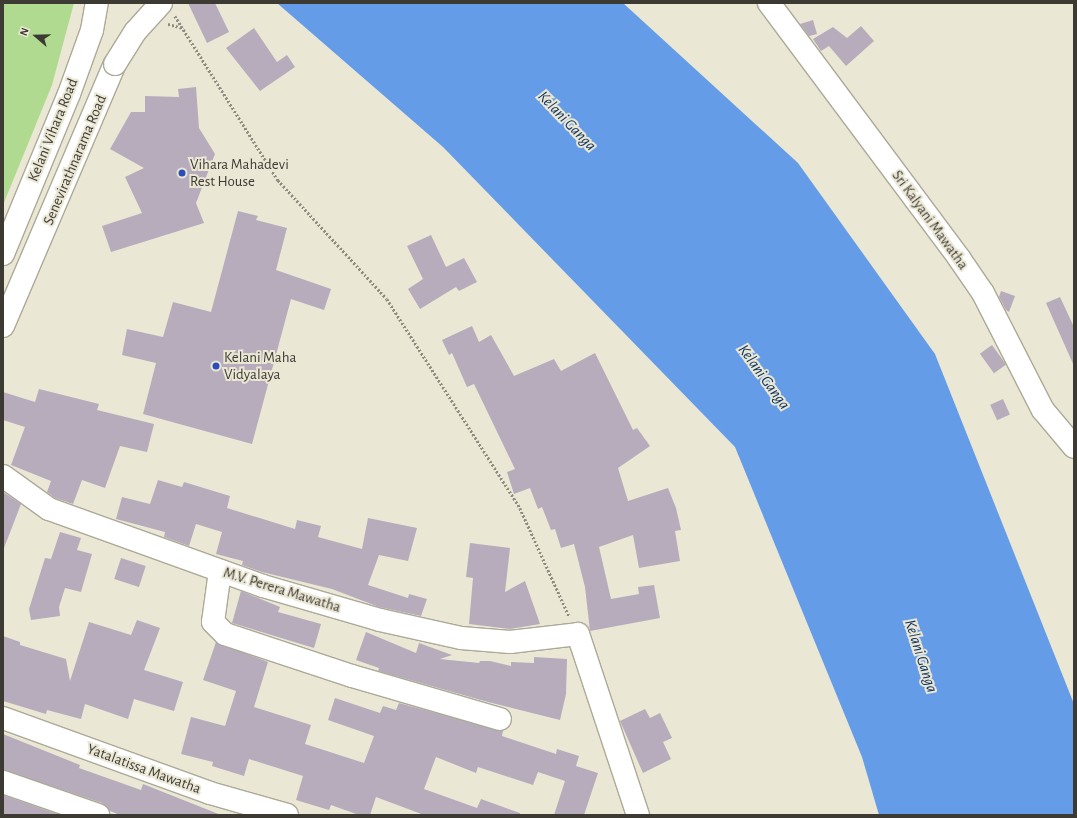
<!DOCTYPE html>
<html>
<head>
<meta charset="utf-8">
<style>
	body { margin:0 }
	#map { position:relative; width:1077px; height:818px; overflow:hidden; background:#ebe7d5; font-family:"Alegreya Sans",sans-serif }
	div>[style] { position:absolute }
	.green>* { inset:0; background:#afda8f }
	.water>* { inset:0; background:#659ce7 }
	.building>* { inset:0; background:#b6acbc; transform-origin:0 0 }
	.path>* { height:2.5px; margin-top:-1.25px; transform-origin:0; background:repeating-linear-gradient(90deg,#8e8b7f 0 2px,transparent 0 4px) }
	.roads { filter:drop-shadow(1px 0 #ada998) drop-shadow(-1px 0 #ada998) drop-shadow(0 1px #ada998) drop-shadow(0 -1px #ada998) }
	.minor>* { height:22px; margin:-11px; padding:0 11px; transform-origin:11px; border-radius:11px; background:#fff }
	.bridges { filter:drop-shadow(1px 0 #ada998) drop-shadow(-1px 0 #ada998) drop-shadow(0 1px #ada998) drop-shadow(0 -1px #ada998) }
	.minor-bridge>* { height:22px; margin:-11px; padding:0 11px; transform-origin:11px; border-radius:11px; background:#fff }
	.dots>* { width:11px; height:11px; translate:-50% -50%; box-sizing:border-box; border:2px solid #ebe7d5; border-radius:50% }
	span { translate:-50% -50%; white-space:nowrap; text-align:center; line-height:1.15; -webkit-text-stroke:4px #ebe7d5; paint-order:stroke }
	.street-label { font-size:15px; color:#3c3a33 }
	.poi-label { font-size:15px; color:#3c3a33 }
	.left { translate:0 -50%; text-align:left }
	.water-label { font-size:16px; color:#103464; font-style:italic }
	.frame { position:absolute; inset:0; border:4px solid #3c3a33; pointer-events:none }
	.north { position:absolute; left:16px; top:16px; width:40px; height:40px; -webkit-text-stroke:3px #ebe7d5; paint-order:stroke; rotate:290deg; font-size:11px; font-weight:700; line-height:16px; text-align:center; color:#3c3a33 }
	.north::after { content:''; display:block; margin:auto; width:14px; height:18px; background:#3c3a33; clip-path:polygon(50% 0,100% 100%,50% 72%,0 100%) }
</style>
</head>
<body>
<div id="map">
	<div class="green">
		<i style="clip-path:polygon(3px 3px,74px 3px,52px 85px,3px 205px)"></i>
	</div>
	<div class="water">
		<i style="clip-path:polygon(277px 3px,623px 3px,798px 163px,935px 354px,1074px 704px,1074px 815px,879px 815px,862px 757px,735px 447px,443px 147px)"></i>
	</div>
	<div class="building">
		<i style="clip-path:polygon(188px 3px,215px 3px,229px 32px,207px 43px)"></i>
		<i style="clip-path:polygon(813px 20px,817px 34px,809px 36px,800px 24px)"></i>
		<i style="clip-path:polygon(861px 26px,874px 41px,846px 66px,829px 46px,821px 51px,813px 39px,833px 27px,847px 38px)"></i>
		<i style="clip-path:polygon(254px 28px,277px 62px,287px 55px,295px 67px,260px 91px,226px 48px)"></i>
		<i style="clip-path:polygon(196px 87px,199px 128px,215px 154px,196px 203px,204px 223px,111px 252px,102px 226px,142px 213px,125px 177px,144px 168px,110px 149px,131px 112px,145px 112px,145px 96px,179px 97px,178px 89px)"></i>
		<i style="clip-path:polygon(238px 211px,258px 216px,256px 220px,287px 228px,276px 270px,331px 289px,324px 310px,291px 299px,252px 444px,143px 414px,156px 363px,122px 355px,127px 329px,163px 337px,173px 302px,211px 312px)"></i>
		<i style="clip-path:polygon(431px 235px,446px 267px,464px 258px,477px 282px,459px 291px,456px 287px,420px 309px,408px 289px,423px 279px,407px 246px)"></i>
		<i style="clip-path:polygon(1001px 291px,1015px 296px,1009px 312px,1006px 310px,999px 297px)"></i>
		<i style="clip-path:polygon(1060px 297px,1074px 327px,1074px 366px,1046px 303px)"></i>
		<i style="clip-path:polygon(472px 326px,479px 342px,491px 335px,514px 376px,554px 359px,561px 371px,595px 353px,633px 430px,637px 428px,650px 446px,618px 468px,628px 501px,668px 488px,676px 508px,681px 530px,675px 531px,680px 561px,639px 568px,633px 535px,599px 547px,611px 599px,639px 594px,638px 587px,654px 585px,660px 618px,590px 631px,585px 587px,574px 544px,561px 548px,555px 529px,551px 530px,542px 507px,538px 509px,530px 488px,514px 494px,507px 472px,515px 469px,474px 384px,467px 387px,452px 353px,449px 355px,442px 340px)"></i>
		<i style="left:992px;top:345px;width:24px;height:15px;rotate:54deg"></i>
		<i style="clip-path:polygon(39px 389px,99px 404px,97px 410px,154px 424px,147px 452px,120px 446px,105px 488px,82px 480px,73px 504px,55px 498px,47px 492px,51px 481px,11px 465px,25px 427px,3px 420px,3px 392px,35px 402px)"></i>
		<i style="left:1003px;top:399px;width:17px;height:14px;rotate:66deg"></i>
		<i style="clip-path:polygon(158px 480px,182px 487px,184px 482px,230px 496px,227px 508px,295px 529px,297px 520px,321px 526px,318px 537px,362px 549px,368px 518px,417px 528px,408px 561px,379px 555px,368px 585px,408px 598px,409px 594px,427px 599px,421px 616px,379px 607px,332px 589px,262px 572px,242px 565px,243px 561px,216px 554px,222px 532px,196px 524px,189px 546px,164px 537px,165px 532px,116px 519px,122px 497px,150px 504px)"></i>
		<i style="clip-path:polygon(3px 492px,21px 504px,4px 548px,3px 547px)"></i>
		<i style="clip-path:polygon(60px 532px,81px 538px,77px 550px,92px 554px,81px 592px,65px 588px,59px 607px,60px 616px,31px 620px,29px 609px,45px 558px,51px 559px)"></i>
		<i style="clip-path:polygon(470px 543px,510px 548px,505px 592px,525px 581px,540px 624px,510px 629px,469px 624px,473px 578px,466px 577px)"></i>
		<i style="left:121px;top:558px;width:26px;height:22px;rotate:18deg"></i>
		<i style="clip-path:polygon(241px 591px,280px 607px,278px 612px,321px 624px,314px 648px,232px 623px)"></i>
		<i style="clip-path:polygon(137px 620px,160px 628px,144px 670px,183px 682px,174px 711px,134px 699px,128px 719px,85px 704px,81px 719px,47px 710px,46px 714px,3px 701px,3px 636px,20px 642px,20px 645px,66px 659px,70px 681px,89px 622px,131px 635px)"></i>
		<i style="clip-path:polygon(366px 632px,416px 653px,419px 643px,452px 655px,440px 659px,479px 663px,480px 661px,490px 661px,511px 666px,511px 662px,534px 663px,534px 657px,567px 659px,566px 694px,560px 720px,488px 702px,378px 671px,379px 668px,356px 660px)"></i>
		<i style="clip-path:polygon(216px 642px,268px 662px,254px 707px,311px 725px,305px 744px,364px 763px,374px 736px,328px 720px,335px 698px,380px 713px,383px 706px,396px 710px,399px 703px,503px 731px,502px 736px,556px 754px,557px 749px,579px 756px,576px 766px,598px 773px,584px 815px,554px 815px,565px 781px,538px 772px,533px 785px,478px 767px,476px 773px,436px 757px,424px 789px,477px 808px,481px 799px,520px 813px,520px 815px,424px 815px,376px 797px,370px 815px,359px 815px,331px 805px,329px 810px,296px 800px,303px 776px,249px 759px,244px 776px,212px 766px,213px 762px,181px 754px,191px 717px,225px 726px,236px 691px,203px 680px)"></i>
		<i style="clip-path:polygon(645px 709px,650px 718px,660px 713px,672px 738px,663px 742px,671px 759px,643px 773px,620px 721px)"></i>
		<i style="clip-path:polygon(3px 734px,80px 765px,79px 768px,141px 790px,143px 784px,221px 815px,120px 815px,110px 811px,102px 803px,3px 770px)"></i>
		<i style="clip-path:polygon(3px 795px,60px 815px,3px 815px)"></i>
	</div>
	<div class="path">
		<i style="left:175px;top:16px;width:194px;rotate:57.9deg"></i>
		<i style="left:278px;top:180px;width:161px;rotate:47.5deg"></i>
		<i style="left:387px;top:299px;width:248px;rotate:57.5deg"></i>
		<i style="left:520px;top:508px;width:119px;rotate:65.6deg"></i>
		<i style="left:168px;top:24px;width:16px;rotate:15deg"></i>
	</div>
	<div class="roads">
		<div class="minor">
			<i style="left:769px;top:3px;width:318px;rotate:53.3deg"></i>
			<i style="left:959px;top:258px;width:42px;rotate:55.6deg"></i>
			<i style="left:983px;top:293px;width:131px;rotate:62.9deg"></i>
			<i style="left:1043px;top:410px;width:48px;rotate:50deg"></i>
			<i style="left:3px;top:254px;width:173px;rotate:-67.6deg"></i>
			<i style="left:69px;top:94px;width:68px;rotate:-70.2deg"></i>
			<i style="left:92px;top:30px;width:27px;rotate:-80deg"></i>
			<i style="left:3px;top:326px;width:285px;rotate:-66.9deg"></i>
			<i style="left:3px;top:476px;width:57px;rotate:35.7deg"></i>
			<i style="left:49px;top:509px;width:227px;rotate:19.8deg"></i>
			<i style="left:263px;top:586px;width:122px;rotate:16.2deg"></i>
			<i style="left:380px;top:620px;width:83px;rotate:12.5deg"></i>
			<i style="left:461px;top:638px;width:49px;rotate:4.7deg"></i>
			<i style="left:510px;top:642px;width:68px;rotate:-6.7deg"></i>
			<i style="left:578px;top:634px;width:191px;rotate:71.7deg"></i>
			<i style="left:220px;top:571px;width:51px;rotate:97.8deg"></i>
			<i style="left:213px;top:622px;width:17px;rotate:45deg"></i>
			<i style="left:225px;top:634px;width:134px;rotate:18.3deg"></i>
			<i style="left:352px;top:676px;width:154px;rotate:16.2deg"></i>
			<i style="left:3px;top:718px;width:220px;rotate:19.9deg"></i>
			<i style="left:210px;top:793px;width:80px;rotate:15.9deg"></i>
			<i style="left:3px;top:782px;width:101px;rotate:19.2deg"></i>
		</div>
	</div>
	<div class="bridges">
		<div class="minor-bridge">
			<i style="left:115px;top:64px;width:38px;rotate:-58deg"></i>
			<i style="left:135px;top:32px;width:39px;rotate:-48deg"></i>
		</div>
	</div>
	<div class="dots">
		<i style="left:182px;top:173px;background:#2d4cbc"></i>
		<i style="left:216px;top:366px;background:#2d4cbc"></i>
	</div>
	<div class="street-label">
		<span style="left:53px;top:130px;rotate:-68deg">Kelani Vihara Road</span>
		<span style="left:75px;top:160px;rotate:-67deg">Senevirathnarama Road</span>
		<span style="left:930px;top:220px;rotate:54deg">Sri Kalyani Mawatha</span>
		<span style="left:282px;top:590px;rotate:17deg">M.V. Perera Mawatha</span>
		<span style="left:144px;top:769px;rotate:20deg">Yatalatissa Mawatha</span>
	</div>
	<div class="poi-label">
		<span class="left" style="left:190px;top:173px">Vihara Mahadevi<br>Rest House</span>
		<span class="left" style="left:224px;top:366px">Kelani Maha<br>Vidyalaya</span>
	</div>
	<div class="water-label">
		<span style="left:567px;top:121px;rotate:46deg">Kelani Ganga</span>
		<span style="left:764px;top:377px;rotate:54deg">Kelani Ganga</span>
		<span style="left:921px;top:656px;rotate:72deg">Kelani Ganga</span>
	</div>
	<div class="frame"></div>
	<div class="north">N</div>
</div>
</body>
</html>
